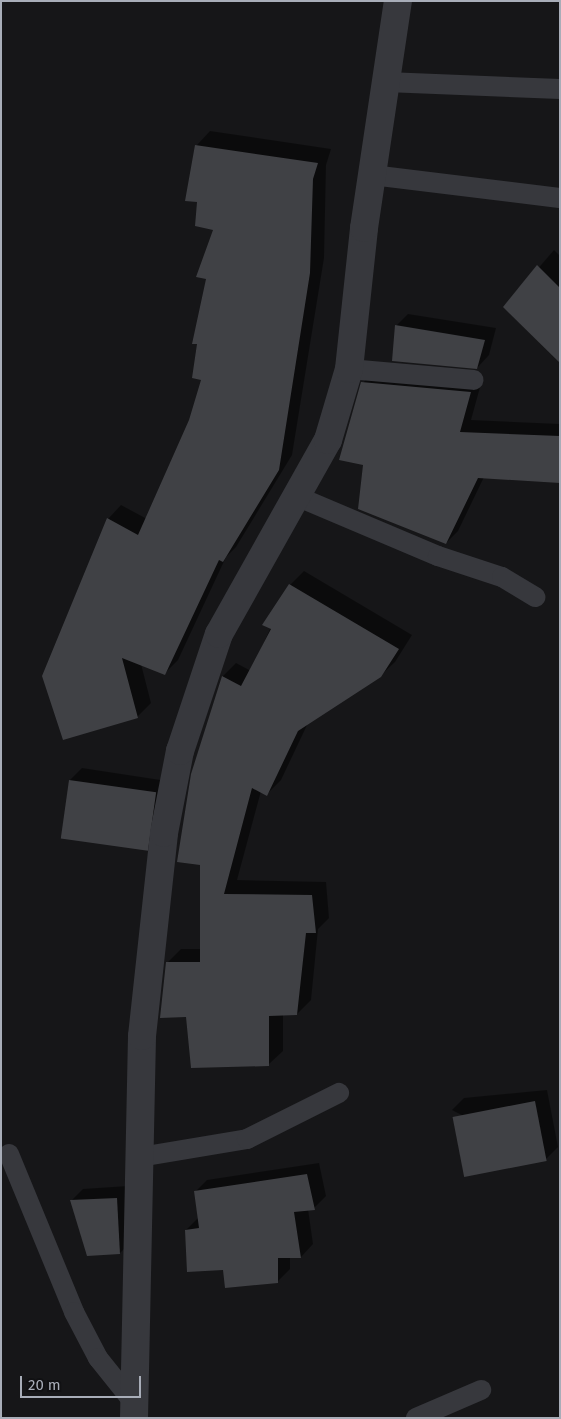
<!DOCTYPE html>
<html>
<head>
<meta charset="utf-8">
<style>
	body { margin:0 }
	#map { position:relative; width:561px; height:1419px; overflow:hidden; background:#161618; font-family:"Fira Sans",sans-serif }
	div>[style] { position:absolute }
	.shadow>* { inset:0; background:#0007 }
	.building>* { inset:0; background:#404145; transform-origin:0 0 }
	.service>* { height:20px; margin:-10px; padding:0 10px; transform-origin:10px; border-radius:10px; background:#37383d }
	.minor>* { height:28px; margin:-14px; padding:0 14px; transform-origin:14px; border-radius:14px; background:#37383d }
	span { translate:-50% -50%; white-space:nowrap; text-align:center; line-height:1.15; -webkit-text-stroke:5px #111113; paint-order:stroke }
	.frame { position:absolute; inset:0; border:2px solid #a8adb8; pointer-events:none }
	.scale { position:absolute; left:20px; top:1376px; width:121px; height:22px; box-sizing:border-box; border:2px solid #a8adb8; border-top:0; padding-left:6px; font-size:15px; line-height:18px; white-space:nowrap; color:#a8adb8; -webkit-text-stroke:4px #111113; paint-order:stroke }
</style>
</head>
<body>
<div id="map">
	<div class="shadow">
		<i style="clip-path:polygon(210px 131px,331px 149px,326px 165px,324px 258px,292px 455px,236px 547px,226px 557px,178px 660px,164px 674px,141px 664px,151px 703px,137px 717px,64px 739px,108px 519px,121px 505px,147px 519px,190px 421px,203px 379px,208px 278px,214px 229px,199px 201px,187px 200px,197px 145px)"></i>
		<i style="clip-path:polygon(554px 250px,560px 256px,560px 361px,505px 307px)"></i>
		<i style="clip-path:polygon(408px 314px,496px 328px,489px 355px,477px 368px,396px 326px)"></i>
		<i style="clip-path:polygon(375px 370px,482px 380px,471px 420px,560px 424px,560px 482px,484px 477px,458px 531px,446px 543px,364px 464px,363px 383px)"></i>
		<i style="clip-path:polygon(304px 571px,412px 635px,395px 662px,380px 676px,308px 723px,281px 780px,267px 794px,261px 791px,237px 880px,326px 882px,329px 918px,318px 929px,311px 1000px,297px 1014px,283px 1014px,283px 1051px,269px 1064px,187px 1016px,167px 963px,181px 949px,202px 949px,223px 676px,236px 663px,251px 671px,290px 585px)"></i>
		<i style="clip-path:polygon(82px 768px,167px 781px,158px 836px,146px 849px,63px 838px,70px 780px)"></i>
		<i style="clip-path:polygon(547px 1090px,558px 1147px,546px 1159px,452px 1110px,464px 1098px)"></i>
		<i style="clip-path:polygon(319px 1163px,326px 1196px,314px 1208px,308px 1209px,313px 1244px,301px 1257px,290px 1257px,290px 1269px,278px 1281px,224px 1269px,186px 1230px,198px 1218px,195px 1192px,207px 1180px)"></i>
		<i style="clip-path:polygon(128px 1186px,132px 1241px,120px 1253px,71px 1201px,83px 1189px)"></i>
	</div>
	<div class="building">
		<i style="clip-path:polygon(195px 145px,318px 163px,313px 179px,310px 273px,279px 470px,223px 562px,219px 560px,165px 675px,122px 658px,138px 718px,63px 740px,42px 676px,107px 518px,138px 535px,189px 420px,201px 380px,192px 378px,197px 344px,192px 344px,206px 279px,196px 277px,213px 230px,195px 226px,197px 202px,185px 201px)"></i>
		<i style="clip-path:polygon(537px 265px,560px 288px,560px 363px,503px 307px)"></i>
		<i style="clip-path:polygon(395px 325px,485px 340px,477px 369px,392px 361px)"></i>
		<i style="clip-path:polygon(361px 382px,471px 392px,460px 432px,560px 436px,560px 483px,478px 478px,446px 544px,358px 509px,363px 465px,339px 460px)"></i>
		<i style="clip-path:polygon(289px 584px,399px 649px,381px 677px,298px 731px,267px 796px,252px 788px,224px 894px,312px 895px,316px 933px,306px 933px,297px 1015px,269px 1016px,269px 1066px,191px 1068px,186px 1017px,160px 1018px,166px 962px,200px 962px,200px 865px,177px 862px,191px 774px,222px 676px,241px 686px,271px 629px,262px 625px)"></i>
		<i style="left:69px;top:780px;width:88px;height:59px;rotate:8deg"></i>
		<i style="left:535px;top:1101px;width:61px;height:84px;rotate:79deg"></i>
		<i style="clip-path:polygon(307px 1174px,315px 1210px,294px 1212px,301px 1258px,278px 1258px,278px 1283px,225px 1288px,223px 1270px,187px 1272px,185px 1230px,199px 1228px,194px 1191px)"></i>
		<i style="clip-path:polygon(117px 1198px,120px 1254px,87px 1256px,70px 1200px)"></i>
	</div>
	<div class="service">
		<i style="left:386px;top:82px;width:174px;rotate:2.3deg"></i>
		<i style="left:372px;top:175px;width:189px;rotate:7deg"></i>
		<i style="left:349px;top:369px;width:125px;rotate:5deg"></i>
		<i style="left:296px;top:496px;width:154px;rotate:22.9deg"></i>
		<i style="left:438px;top:556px;width:67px;rotate:18.2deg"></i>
		<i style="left:502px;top:577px;width:39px;rotate:31deg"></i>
		<i style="left:9px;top:1154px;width:171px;rotate:67.6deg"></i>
		<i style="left:74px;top:1312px;width:52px;rotate:62.4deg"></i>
		<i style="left:98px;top:1358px;width:58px;rotate:51.3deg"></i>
		<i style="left:140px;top:1157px;width:109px;rotate:-9.5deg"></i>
		<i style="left:247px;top:1139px;width:103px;rotate:-26.6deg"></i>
		<i style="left:416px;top:1418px;width:71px;rotate:-23.3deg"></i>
	</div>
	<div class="minor">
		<i style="left:134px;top:1418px;width:382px;rotate:-88.8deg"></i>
		<i style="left:142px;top:1036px;width:204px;rotate:-83.8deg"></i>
		<i style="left:164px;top:833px;width:84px;rotate:-79deg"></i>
		<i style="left:180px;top:751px;width:123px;rotate:-71.6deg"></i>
		<i style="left:219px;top:634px;width:223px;rotate:-60.7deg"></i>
		<i style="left:328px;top:440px;width:74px;rotate:-73.5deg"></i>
		<i style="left:349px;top:369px;width:142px;rotate:-83.9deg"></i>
		<i style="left:364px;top:228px;width:230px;rotate:-81.5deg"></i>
	</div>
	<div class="frame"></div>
	<div class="scale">20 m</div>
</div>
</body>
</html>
